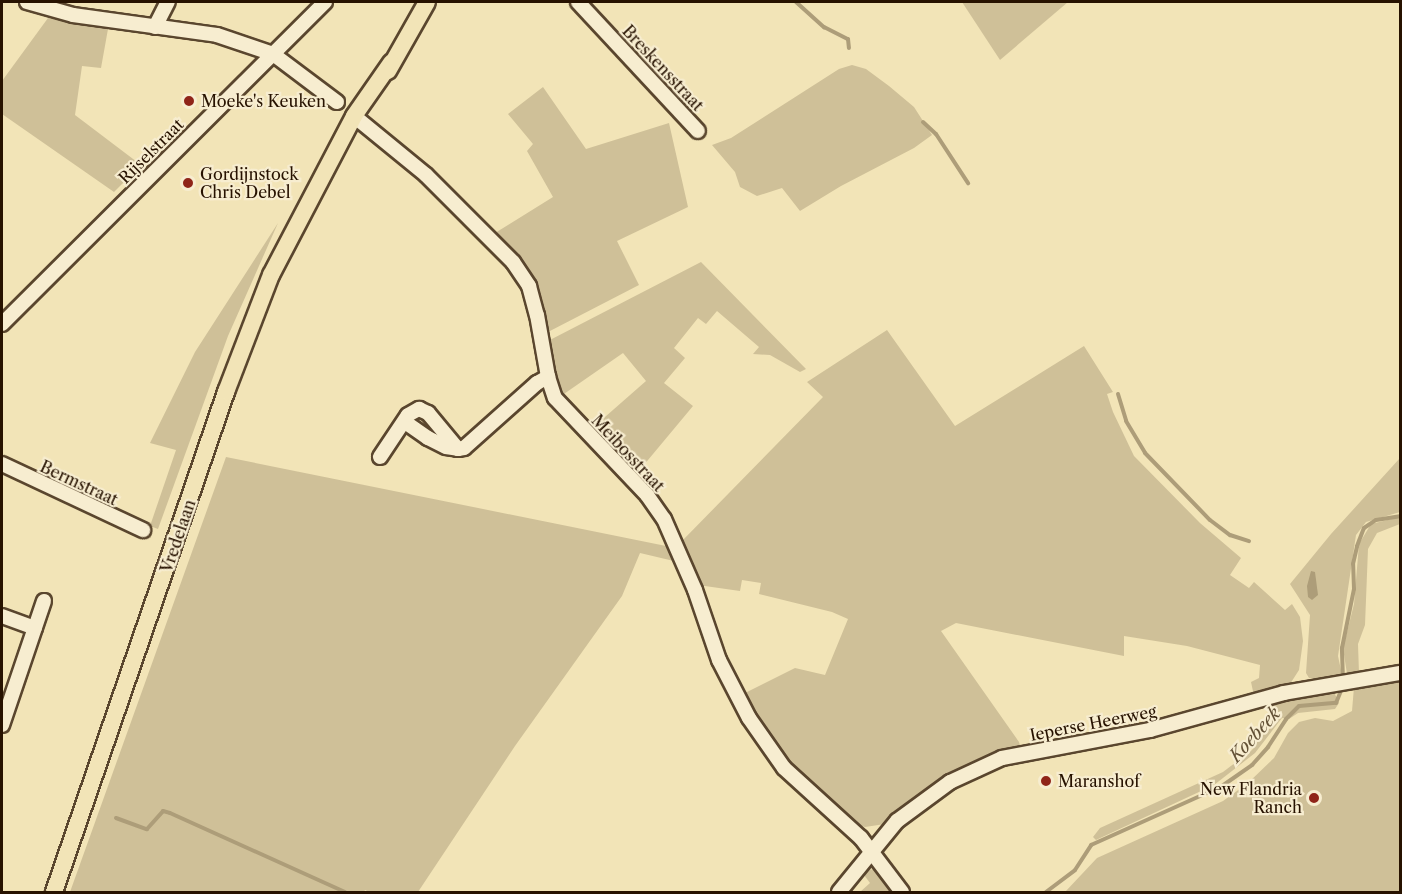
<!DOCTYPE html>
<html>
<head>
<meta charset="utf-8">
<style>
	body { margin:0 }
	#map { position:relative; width:1402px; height:894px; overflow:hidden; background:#f2e4b7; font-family:"Libre Caslon Text",serif }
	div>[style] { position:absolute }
	.green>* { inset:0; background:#cfc098 }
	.water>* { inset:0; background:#ad9d79 }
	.stream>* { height:4px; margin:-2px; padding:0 2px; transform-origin:2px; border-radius:2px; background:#ad9d79 }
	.roads { filter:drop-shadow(2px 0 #5a462e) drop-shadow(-2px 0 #5a462e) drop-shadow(0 2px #5a462e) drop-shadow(0 -2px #5a462e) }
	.minor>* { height:14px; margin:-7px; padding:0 7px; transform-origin:7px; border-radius:7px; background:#f7edd0 }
	.major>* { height:16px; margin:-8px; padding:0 8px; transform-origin:8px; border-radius:8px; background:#f2e4b7 }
	.dots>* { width:16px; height:16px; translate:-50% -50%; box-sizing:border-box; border:3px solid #f7edd0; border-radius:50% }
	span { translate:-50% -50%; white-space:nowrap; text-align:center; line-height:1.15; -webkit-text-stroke:4.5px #f7edd0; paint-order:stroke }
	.street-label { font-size:16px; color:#271200 }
	.poi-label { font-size:16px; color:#271200 }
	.left { translate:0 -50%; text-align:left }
	.right { translate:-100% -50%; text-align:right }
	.water-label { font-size:18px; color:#635136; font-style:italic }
	.frame { position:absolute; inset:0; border:3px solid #271200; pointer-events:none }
</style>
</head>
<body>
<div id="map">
	<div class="green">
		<i style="clip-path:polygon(962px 2px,1068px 2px,1000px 60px)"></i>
		<i style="clip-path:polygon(48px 18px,108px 29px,101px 68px,82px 66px,75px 115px,141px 165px,114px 192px,2px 114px,2px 81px)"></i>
		<i style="clip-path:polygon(852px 65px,866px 69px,889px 86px,914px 107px,932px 135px,914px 148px,841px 186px,800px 211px,782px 188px,757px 196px,740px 187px,735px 172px,712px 145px,731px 138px,839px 69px)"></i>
		<i style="clip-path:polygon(543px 87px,586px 149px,669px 123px,688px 207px,617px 241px,639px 285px,548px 332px,542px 299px,534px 279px,523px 263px,495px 233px,553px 197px,527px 151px,533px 144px,508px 114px)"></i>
		<i style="clip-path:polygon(278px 223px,228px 336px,158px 529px,150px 526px,176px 450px,150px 443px,195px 352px)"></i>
		<i style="clip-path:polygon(701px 262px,806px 369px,800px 372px,770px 355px,753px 354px,759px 347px,717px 311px,706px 324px,698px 318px,674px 348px,685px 358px,664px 383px,693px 406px,638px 472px,632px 472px,589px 431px,646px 381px,623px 353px,561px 396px,555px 382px,548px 341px)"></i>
		<i style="clip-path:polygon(887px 330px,955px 426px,1084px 346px,1113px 392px,1107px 394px,1113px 412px,1134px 456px,1200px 523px,1241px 558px,1230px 575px,1249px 588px,1254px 582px,1285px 610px,1292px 604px,1300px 617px,1303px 641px,1299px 670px,1290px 684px,1254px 696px,1251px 682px,1259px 678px,1260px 665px,1187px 646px,1124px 636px,1124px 656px,956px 623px,941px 631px,1019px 742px,1021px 749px,950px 777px,917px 798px,885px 824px,865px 827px,854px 823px,779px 752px,743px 694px,795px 668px,825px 675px,848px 619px,832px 612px,759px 594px,761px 583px,742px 580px,740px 591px,698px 585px,682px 541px,823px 397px,807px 382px)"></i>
		<i style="clip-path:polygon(226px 457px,671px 547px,678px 562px,640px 553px,622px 596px,515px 746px,418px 892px,369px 892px,365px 890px,364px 892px,70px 892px)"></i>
		<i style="clip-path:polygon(1400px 458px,1400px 512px,1366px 522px,1356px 535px,1338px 656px,1342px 675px,1326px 679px,1309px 678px,1306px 673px,1310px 615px,1290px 584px,1331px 534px)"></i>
		<i style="clip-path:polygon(1400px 517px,1400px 524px,1377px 533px,1368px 549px,1365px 625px,1358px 644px,1359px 673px,1347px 674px,1343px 648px,1354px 604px,1359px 544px,1371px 524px)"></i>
		<i style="clip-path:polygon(1400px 679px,1400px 892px,1065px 892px,1097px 858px,1223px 801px,1248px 783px,1274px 758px,1288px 733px,1299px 722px,1315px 718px,1333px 721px,1352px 711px,1354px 687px)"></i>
		<i style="clip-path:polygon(1334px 692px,1339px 703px,1335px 709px,1298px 713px,1289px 719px,1282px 718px,1255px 753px,1214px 785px,1096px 840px,1093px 837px,1100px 828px,1223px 772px,1252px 750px,1276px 712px,1259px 707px)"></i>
		<i style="clip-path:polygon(867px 869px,876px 870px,894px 892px,860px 892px,870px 883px,864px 875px)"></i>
	</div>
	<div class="water">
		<i style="clip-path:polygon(1311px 571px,1315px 572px,1318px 595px,1312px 600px,1308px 597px,1307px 586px)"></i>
	</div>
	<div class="stream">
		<i style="left:796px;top:2px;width:38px;rotate:42deg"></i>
		<i style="left:824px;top:27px;width:27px;rotate:27deg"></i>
		<i style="left:848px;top:39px;width:9px;rotate:84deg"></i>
		<i style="left:923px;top:122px;width:18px;rotate:43deg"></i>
		<i style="left:936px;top:134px;width:59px;rotate:56.9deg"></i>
		<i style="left:1118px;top:394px;width:28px;rotate:73deg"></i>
		<i style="left:1126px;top:421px;width:37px;rotate:59deg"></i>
		<i style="left:1145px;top:453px;width:93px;rotate:45.9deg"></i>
		<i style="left:1210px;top:520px;width:25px;rotate:37deg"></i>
		<i style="left:1230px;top:535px;width:20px;rotate:18deg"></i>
		<i style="left:1343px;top:680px;width:32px;rotate:-92deg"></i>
		<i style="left:1342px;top:648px;width:60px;rotate:-78.5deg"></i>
		<i style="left:1354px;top:589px;width:25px;rotate:-92deg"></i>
		<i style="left:1353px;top:564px;width:18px;rotate:-77deg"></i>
		<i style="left:1357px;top:546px;width:19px;rotate:-69deg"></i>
		<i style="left:1364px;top:528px;width:14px;rotate:-34deg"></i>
		<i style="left:1376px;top:520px;width:24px;rotate:-9deg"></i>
		<i style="left:116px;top:818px;width:33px;rotate:20deg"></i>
		<i style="left:147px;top:829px;width:24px;rotate:-48deg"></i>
		<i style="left:163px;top:811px;width:7px;rotate:16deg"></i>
		<i style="left:170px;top:813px;width:192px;rotate:24.3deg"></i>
		<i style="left:1046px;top:892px;width:36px;rotate:-37deg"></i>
		<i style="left:1075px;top:870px;width:30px;rotate:-57deg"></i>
		<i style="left:1091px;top:845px;width:144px;rotate:-24.2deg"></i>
		<i style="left:1222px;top:786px;width:37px;rotate:-35deg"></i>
		<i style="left:1252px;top:765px;width:24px;rotate:-48deg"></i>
		<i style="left:1268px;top:747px;width:33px;rotate:-57deg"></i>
		<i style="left:1286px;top:719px;width:18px;rotate:-45deg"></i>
		<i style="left:1299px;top:706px;width:37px;rotate:-5deg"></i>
		<i style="left:1336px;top:703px;width:16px;rotate:-68deg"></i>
	</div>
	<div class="roads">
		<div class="minor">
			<i style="left:27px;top:2px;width:48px;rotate:15.8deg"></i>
			<i style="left:73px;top:15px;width:145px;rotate:7.9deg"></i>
			<i style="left:217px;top:35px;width:59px;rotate:18.7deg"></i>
			<i style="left:273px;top:54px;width:80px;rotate:36.9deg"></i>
			<i style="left:578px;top:2px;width:176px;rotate:47.1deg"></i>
			<i style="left:155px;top:27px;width:28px;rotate:-63deg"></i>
			<i style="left:354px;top:116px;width:93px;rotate:39.3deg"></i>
			<i style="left:426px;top:175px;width:123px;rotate:45deg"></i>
			<i style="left:513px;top:262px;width:29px;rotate:56deg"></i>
			<i style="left:529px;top:286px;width:30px;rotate:75deg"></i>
			<i style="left:537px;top:315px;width:63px;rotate:79.9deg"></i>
			<i style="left:548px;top:377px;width:22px;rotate:72deg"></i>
			<i style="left:555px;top:398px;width:134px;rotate:46.5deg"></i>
			<i style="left:647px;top:495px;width:29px;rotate:55deg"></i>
			<i style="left:664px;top:519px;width:77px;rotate:66.4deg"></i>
			<i style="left:695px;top:590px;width:74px;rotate:71.1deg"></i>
			<i style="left:719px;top:660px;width:65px;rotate:62.7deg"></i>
			<i style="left:749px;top:718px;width:61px;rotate:55deg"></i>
			<i style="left:784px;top:768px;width:104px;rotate:42.3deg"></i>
			<i style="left:861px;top:838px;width:68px;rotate:52.8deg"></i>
			<i style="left:2px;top:324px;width:456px;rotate:-44.9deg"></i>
			<i style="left:405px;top:422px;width:28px;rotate:35deg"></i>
			<i style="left:428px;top:438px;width:20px;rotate:27deg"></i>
			<i style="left:446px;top:447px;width:12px;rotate:9deg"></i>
			<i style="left:380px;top:457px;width:50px;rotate:-56.3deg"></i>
			<i style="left:408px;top:415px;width:13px;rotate:-29deg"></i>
			<i style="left:419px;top:409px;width:10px;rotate:24deg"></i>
			<i style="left:428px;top:413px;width:47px;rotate:50.2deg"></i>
			<i style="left:458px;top:449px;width:6px;rotate:-9deg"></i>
			<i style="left:464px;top:448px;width:98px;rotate:-41.7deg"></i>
			<i style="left:537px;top:383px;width:13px;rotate:-29deg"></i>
			<i style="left:2px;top:464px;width:156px;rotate:25.1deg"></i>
			<i style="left:2px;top:616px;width:35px;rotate:20deg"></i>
			<i style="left:2px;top:725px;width:131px;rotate:-71.3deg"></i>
			<i style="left:839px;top:892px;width:92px;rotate:-50.8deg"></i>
			<i style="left:897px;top:821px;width:66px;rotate:-36.3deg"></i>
			<i style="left:950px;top:782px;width:57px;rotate:-24.8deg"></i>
			<i style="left:1002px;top:758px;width:151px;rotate:-10.7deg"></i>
			<i style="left:1150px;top:730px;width:139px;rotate:-15.4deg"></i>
			<i style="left:1284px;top:693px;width:118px;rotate:-9.8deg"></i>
		</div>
		<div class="major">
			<i style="left:388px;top:71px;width:79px;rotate:-60.5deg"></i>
			<i style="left:54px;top:892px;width:529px;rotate:-71.02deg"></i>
			<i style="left:226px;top:392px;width:125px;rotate:-69deg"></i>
			<i style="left:271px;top:275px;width:179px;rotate:-62.4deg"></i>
			<i style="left:354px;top:116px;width:65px;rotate:-55.1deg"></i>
		</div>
	</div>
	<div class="dots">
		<i style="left:189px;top:101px;background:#8f2418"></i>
		<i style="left:188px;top:183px;background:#8f2418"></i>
		<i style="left:1046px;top:781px;background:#8f2418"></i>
		<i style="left:1314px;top:798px;background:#8f2418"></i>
	</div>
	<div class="street-label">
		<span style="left:663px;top:68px;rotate:47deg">Breskensstraat</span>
		<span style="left:151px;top:151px;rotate:-45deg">Rijselstraat</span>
		<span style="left:628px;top:453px;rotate:47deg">Meibosstraat</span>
		<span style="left:79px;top:483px;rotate:25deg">Bermstraat</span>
		<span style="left:178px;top:536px;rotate:-71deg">Vredelaan</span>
		<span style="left:1093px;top:723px;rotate:-11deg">Ieperse Heerweg</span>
	</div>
	<div class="poi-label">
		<span class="left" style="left:201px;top:101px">Moeke's Keuken</span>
		<span class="left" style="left:200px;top:183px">Gordijnstock<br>Chris Debel</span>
		<span class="left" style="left:1058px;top:781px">Maranshof</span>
		<span class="right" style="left:1302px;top:798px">New Flandria<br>Ranch</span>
	</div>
	<div class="water-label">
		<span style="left:1255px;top:735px;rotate:-48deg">Koebeek</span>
	</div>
	<div class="frame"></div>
</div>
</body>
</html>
